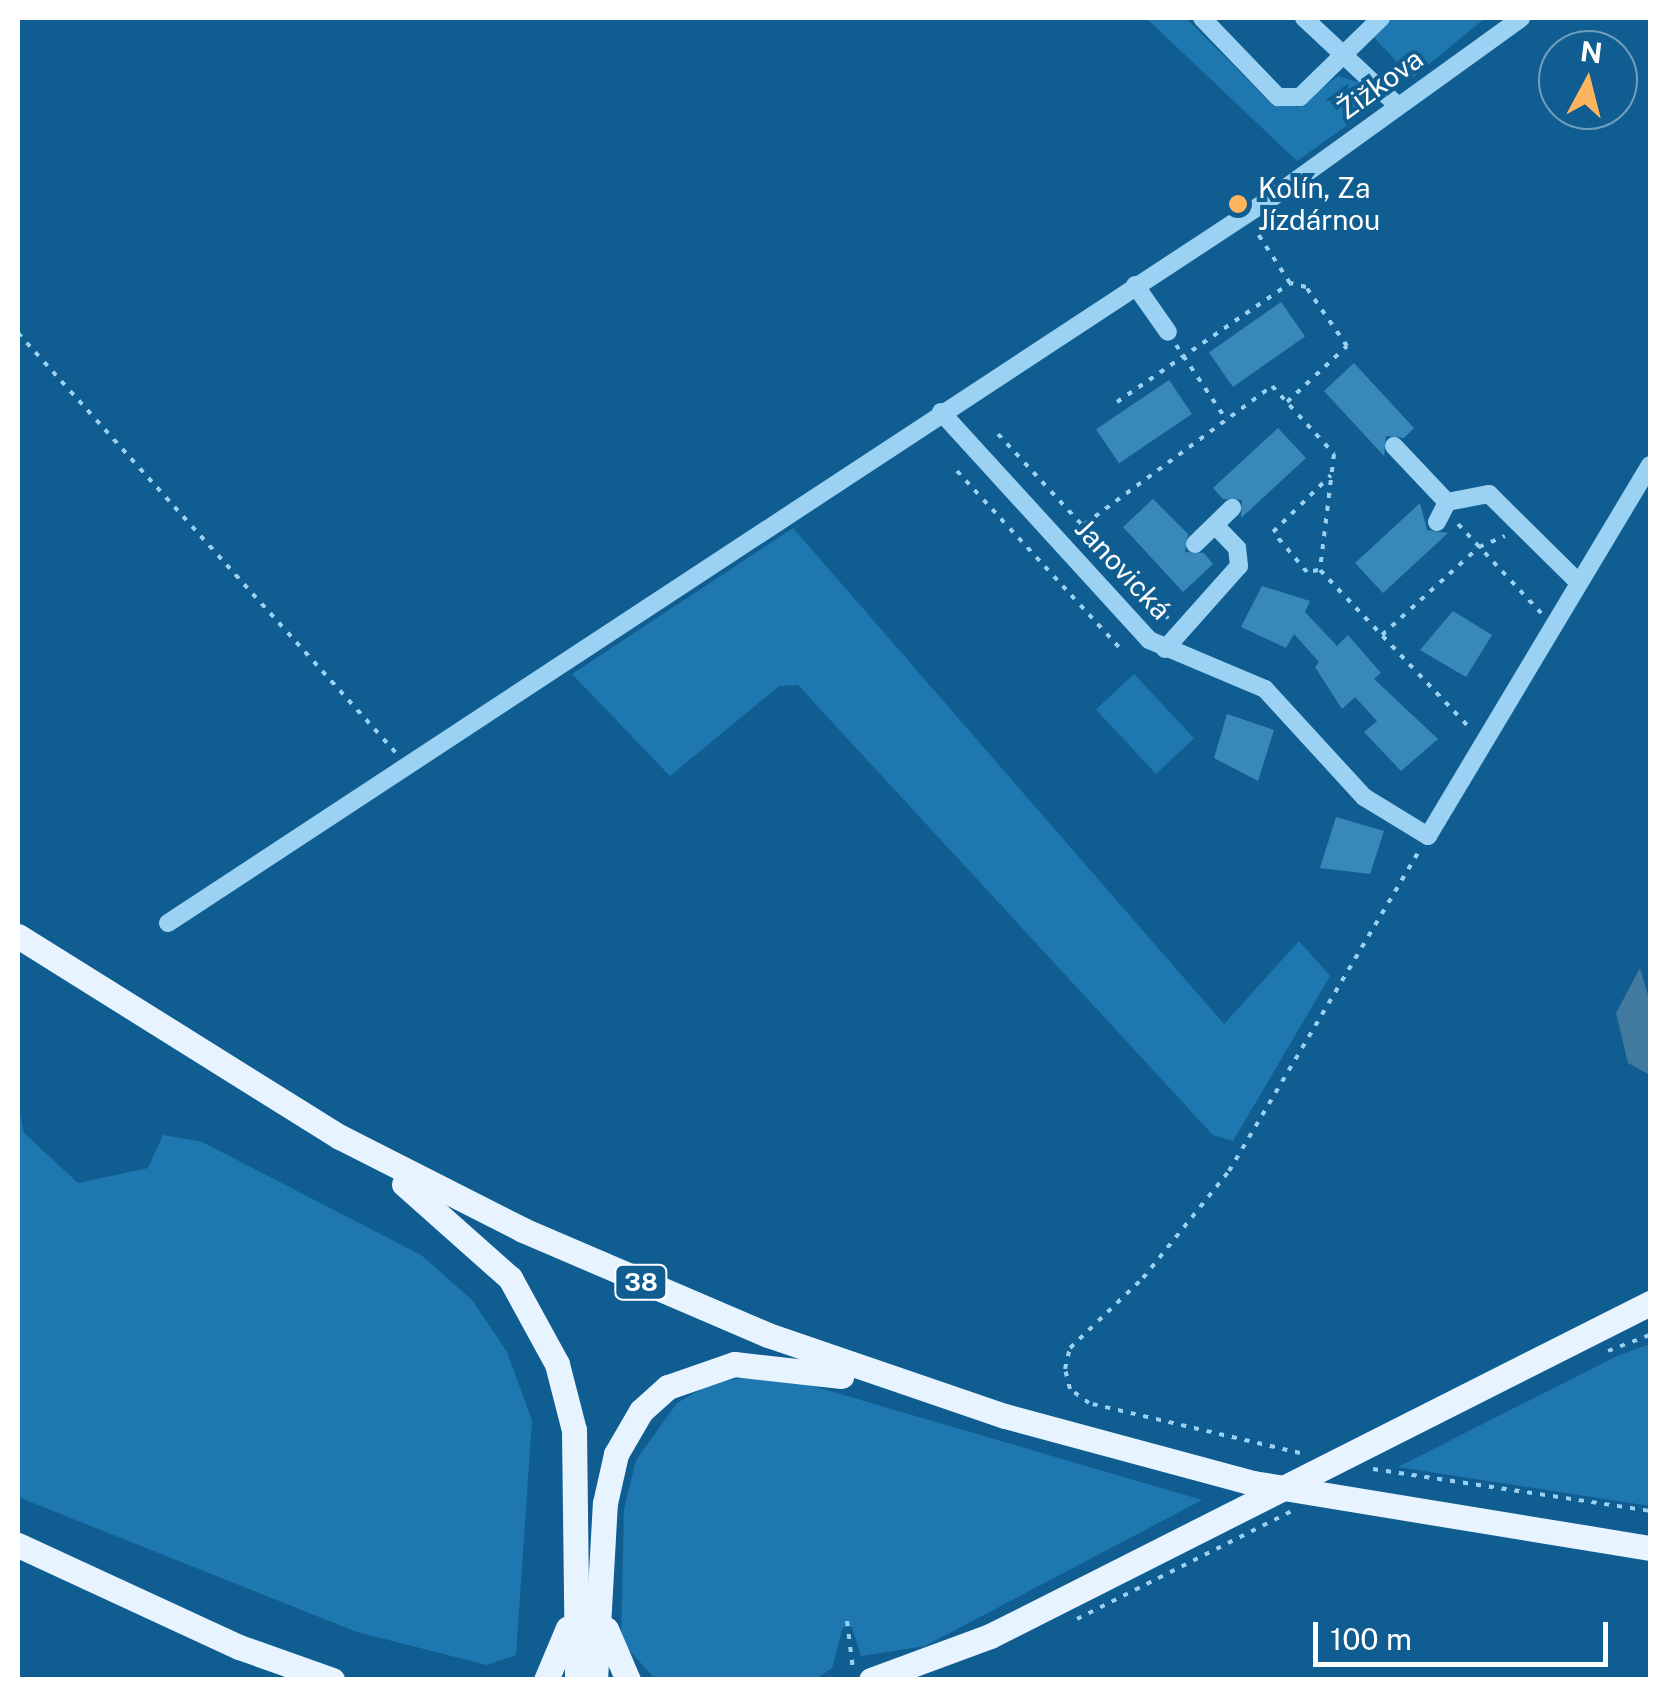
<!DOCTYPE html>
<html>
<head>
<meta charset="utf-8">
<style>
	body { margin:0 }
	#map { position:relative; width:1668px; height:1697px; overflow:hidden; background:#105e91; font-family:"Public Sans",sans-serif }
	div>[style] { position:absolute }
	.green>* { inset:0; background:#1e78af; transform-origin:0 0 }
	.water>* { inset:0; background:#417a9f }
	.building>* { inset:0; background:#3888ba; transform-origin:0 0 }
	.path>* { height:4px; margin-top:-2px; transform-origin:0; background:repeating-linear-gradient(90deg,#9bd2f3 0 5px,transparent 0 13px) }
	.minor>* { height:18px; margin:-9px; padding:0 9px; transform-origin:9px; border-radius:9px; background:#9bd2f3 }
	.major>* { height:25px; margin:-12.5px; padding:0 12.5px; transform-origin:12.5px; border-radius:12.5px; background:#e7f4ff }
	.dots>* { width:28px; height:28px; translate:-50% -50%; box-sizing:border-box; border:5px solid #105e91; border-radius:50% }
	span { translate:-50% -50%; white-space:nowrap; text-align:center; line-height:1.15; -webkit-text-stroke:8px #105e91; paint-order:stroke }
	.shield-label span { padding:2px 8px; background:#105e91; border:2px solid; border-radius:8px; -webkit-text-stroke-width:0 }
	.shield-label { font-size:25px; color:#fff; font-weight:700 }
	.street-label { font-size:28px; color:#fff }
	.poi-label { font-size:28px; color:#fff }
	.left { translate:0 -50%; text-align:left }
	.frame { position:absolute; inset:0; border:20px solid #fff; pointer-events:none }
	.north { position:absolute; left:1538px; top:30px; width:100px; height:100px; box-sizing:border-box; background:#105e91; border:2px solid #709ebd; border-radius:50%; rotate:7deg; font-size:28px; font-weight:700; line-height:40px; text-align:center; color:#fff }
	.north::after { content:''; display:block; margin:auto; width:35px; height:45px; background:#ffb55d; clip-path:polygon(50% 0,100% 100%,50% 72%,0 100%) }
	.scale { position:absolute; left:1313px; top:1622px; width:295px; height:45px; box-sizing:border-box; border:5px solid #fff; border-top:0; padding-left:12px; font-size:30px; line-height:35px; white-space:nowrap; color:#fff; -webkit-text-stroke:8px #105e91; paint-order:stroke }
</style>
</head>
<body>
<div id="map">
	<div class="green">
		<i style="clip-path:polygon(1146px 18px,1186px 18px,1266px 98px,1297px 107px,1338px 76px,1368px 85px,1381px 101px,1297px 161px)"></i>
		<i style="clip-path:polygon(1385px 18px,1483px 18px,1484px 19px,1412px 78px,1370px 33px)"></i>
		<i style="clip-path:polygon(793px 528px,1224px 1024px,1299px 941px,1330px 976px,1233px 1141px,1213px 1135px,798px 685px,779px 686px,670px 776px,572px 674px)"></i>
		<i style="left:1134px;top:674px;width:88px;height:52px;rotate:47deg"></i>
		<i style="clip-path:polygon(18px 1103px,24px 1133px,78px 1183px,148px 1168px,163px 1135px,202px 1142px,421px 1255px,472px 1300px,507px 1352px,532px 1420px,516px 1655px,487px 1665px,357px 1632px,18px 1497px)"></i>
		<i style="clip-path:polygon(1650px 1344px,1650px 1506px,1398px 1467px,1617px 1356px)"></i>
		<i style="clip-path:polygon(757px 1377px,799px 1382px,1202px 1500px,925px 1646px,861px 1656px,852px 1627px,843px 1627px,832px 1668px,816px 1679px,655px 1679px,621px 1641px,624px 1509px,636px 1460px,677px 1403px,715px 1381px)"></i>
	</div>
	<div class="water">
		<i style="clip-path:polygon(1640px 968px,1650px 1002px,1650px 1075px,1628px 1063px,1616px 1013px)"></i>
	</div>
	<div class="building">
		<i style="left:1281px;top:302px;width:42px;height:88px;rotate:55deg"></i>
		<i style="clip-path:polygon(1354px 363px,1414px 428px,1404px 438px,1386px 436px,1384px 456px,1324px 391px)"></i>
		<i style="left:1169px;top:380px;width:41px;height:88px;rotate:56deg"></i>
		<i style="clip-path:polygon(1278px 428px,1306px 458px,1241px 518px,1242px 500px,1223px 499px,1213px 488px)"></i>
		<i style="clip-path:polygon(1153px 499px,1188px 534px,1185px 552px,1204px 553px,1213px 564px,1183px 592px,1123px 527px)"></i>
		<i style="clip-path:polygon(1420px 503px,1427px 530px,1448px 533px,1383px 593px,1355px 563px)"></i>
		<i style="clip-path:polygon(1262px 586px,1310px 601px,1305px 612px,1337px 646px,1348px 635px,1381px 673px,1374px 679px,1438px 739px,1401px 771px,1364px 732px,1377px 721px,1355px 697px,1342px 709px,1315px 667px,1319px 662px,1294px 634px,1286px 648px,1241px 627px)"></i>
		<i style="clip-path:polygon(1453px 611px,1492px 635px,1466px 677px,1420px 650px)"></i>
		<i style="clip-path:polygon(1227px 714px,1274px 730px,1258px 781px,1214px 758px)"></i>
		<i style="clip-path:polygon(1336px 817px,1384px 831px,1370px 874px,1320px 868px)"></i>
	</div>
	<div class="path">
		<i style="left:18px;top:333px;width:565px;rotate:48.01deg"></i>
		<i style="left:1176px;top:345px;width:89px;rotate:56deg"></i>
		<i style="left:1117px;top:402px;width:210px;rotate:-34.5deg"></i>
		<i style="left:1290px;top:283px;width:62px;rotate:-123.2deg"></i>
		<i style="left:1287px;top:402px;width:82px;rotate:-43deg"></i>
		<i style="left:1347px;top:346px;width:72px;rotate:-124.8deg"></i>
		<i style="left:1306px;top:287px;width:16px;rotate:-166deg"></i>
		<i style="left:998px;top:434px;width:251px;rotate:47.3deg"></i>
		<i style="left:957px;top:471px;width:241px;rotate:47.4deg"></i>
		<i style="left:1458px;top:524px;width:122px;rotate:47deg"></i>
		<i style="left:1074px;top:532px;width:246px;rotate:-36.4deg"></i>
		<i style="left:1272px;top:386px;width:92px;rotate:47.6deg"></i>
		<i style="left:1334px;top:454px;width:117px;rotate:96.9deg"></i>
		<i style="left:1320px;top:570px;width:221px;rotate:46.5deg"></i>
		<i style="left:1318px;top:570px;width:11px;rotate:170deg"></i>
		<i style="left:1307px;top:572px;width:52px;rotate:-130.4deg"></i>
		<i style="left:1273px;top:532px;width:81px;rotate:-44.5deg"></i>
		<i style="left:1382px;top:635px;width:131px;rotate:-42.2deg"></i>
		<i style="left:1479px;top:547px;width:28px;rotate:-23deg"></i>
		<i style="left:1608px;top:1351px;width:45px;rotate:-20.9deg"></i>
		<i style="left:1300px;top:1453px;width:217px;rotate:-166.7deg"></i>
		<i style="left:1089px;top:1403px;width:24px;rotate:-144deg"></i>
		<i style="left:1070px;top:1389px;width:21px;rotate:-104deg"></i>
		<i style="left:1065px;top:1369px;width:22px;rotate:-77deg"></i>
		<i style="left:1070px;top:1348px;width:101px;rotate:-43.8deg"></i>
		<i style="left:1143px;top:1278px;width:137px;rotate:-51.2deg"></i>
		<i style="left:1229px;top:1171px;width:370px;rotate:-59.3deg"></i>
		<i style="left:1373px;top:1469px;width:280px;rotate:8.6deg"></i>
		<i style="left:1077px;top:1619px;width:241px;rotate:-26.7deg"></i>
		<i style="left:847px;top:1621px;width:49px;rotate:83deg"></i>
	</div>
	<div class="minor">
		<i style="left:1202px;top:18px;width:110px;rotate:46.1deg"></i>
		<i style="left:1278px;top:97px;width:22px"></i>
		<i style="left:1300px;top:97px;width:113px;rotate:-44.3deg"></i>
		<i style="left:1304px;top:18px;width:127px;rotate:43.1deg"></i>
		<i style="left:1135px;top:285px;width:57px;rotate:54.9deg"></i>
		<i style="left:941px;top:412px;width:309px;rotate:47.6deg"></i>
		<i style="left:1149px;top:640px;width:126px;rotate:22.9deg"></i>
		<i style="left:1265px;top:689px;width:147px;rotate:47.5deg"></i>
		<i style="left:1364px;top:797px;width:75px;rotate:31.4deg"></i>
		<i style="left:1428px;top:836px;width:432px;rotate:-59.1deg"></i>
		<i style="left:1394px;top:446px;width:77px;rotate:46.6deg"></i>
		<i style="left:1447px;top:502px;width:43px;rotate:-10.8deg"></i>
		<i style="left:1489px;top:494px;width:124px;rotate:44.7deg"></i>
		<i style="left:1437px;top:522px;width:22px;rotate:-63deg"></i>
		<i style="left:1195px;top:544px;width:52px;rotate:-44.2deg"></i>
		<i style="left:1165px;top:649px;width:111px;rotate:-48.3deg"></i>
		<i style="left:1239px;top:566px;width:18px;rotate:-96deg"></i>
		<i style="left:1237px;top:548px;width:32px;rotate:-134deg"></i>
		<i style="left:168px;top:923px;width:1322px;rotate:-33.31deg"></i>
		<i style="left:1273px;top:197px;width:306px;rotate:-35.8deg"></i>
	</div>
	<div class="major">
		<i style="left:18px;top:936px;width:380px;rotate:32deg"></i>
		<i style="left:340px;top:1137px;width:205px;rotate:26.9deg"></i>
		<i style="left:523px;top:1230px;width:267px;rotate:23.2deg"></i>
		<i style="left:768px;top:1335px;width:250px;rotate:18.9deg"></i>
		<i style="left:1005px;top:1416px;width:257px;rotate:15.1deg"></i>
		<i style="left:1253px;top:1483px;width:402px;rotate:9.3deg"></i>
		<i style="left:404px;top:1184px;width:142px;rotate:41.6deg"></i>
		<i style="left:510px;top:1278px;width:98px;rotate:61.3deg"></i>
		<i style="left:557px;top:1364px;width:68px;rotate:75.6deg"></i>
		<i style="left:574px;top:1430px;width:250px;rotate:89.3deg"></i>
		<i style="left:18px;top:1545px;width:243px;rotate:24.8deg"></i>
		<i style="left:239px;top:1647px;width:99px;rotate:19.5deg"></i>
		<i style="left:606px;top:1629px;width:56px;rotate:66.7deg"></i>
		<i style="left:546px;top:1680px;width:56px;rotate:-67.1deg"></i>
		<i style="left:595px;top:1680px;width:177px;rotate:-86.8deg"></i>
		<i style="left:605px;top:1503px;width:50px;rotate:-77.3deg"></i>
		<i style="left:616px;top:1454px;width:50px;rotate:-59.8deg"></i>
		<i style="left:641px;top:1411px;width:36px;rotate:-42deg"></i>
		<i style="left:668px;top:1387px;width:70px;rotate:-19.2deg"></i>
		<i style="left:734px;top:1364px;width:108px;rotate:6.4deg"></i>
		<i style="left:871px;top:1680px;width:127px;rotate:-20.3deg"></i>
		<i style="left:990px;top:1636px;width:739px;rotate:-26.77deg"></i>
	</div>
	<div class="dots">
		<i style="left:1238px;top:204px;background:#ffb55d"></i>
	</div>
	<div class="shield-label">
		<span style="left:641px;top:1282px">38</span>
	</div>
	<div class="street-label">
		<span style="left:1380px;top:84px;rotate:-36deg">Žižkova</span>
		<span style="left:1123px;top:569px;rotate:47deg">Janovická</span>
	</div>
	<div class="poi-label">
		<span class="left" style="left:1258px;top:204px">Kolín, Za<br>Jízdárnou</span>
	</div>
	<div class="frame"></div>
	<div class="north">N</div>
	<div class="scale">100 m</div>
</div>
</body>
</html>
